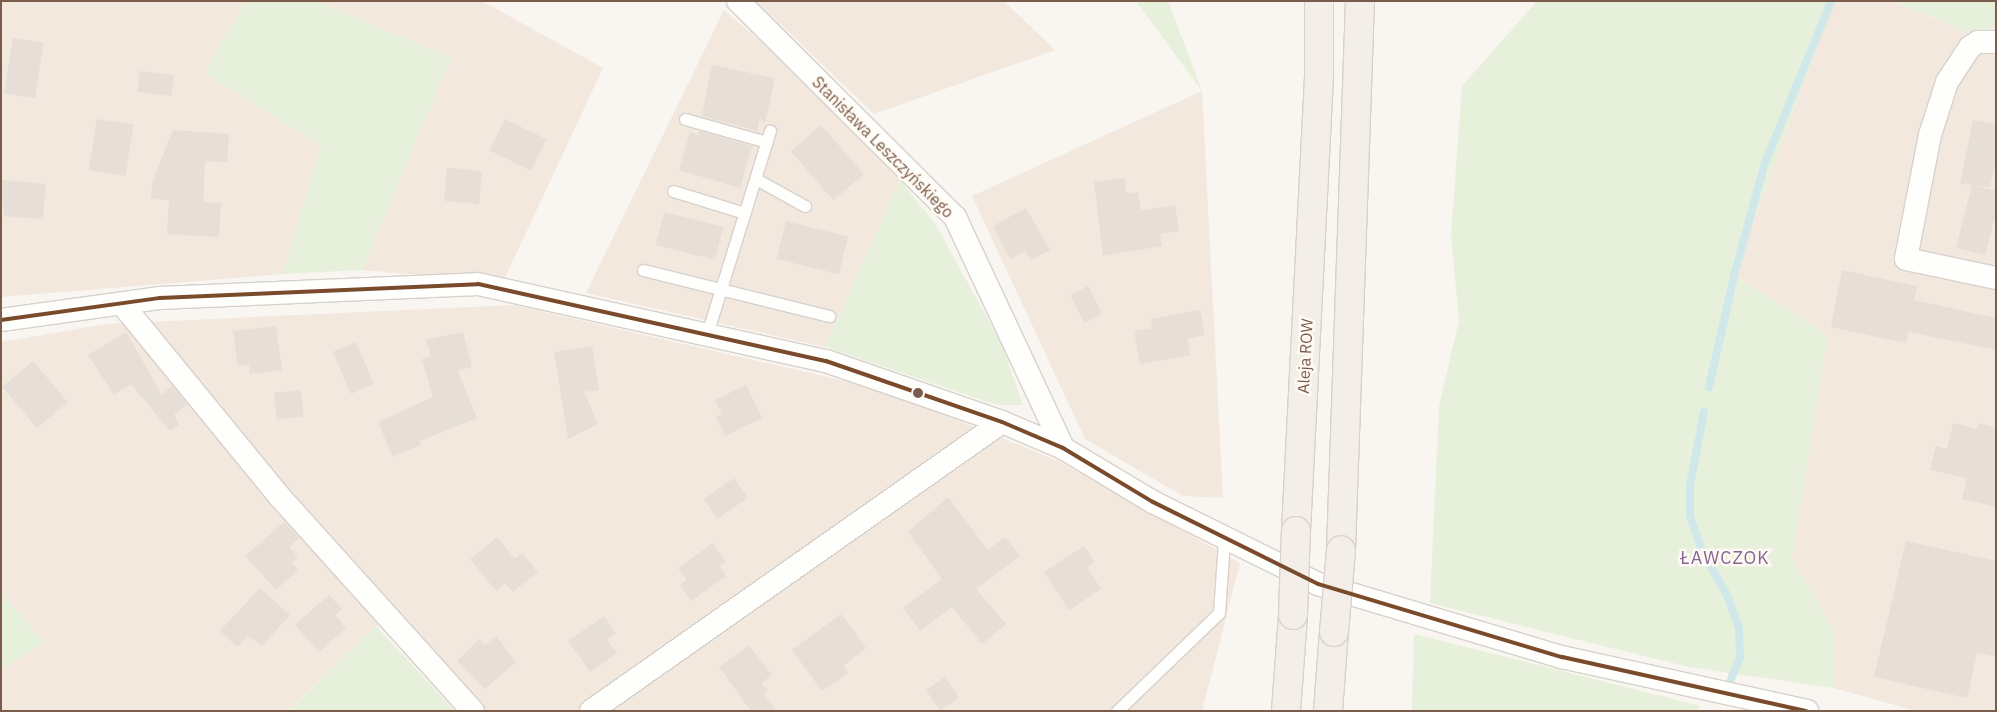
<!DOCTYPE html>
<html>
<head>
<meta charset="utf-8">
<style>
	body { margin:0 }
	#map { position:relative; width:1997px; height:712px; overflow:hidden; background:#f9f5f0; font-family:"IBM Plex Sans",sans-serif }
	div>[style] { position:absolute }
	.residential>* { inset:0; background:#f2e8de }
	.green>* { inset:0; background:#e7f0db }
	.stream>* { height:8px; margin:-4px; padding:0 4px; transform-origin:4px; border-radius:4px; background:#d0e8ea }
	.building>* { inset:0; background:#e6ded7; transform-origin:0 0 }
	.roads { filter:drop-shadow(1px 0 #d7d1cb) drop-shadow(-1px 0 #d7d1cb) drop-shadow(0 1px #d7d1cb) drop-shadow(0 -1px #d7d1cb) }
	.service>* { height:11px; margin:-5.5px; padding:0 5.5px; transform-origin:5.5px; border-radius:5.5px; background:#fefefd }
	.minor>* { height:22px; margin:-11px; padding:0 11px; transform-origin:11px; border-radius:11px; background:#fefefd }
	.primary>* { height:28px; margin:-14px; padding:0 14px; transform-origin:14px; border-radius:14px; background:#f3eee8 }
	.bridges { filter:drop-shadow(1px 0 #dad1cc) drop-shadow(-1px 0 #dad1cc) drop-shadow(0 1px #dad1cc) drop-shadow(0 -1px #dad1cc) }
	.primary-bridge>* { height:28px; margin:-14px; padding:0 14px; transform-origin:14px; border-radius:14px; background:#f3eee8 }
	.bus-1>* { height:4px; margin:-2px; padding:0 2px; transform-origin:2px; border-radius:2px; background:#7a4b2a }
	.dots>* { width:14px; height:14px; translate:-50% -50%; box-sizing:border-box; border:2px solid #fffaf3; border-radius:50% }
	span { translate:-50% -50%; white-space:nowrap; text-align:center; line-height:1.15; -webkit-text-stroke:5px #fffaf3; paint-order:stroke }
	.street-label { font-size:16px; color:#7a5c4d }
	.neighbourhood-label { font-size:18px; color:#846695; letter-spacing:1px }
	.frame { position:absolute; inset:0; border:2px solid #7a5c4d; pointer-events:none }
</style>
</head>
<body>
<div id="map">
	<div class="residential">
		<i style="clip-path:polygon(1px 1px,246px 1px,205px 73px,321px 145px,283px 274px,1px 297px)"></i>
		<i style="clip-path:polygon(317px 1px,482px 1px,603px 68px,503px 282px,362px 270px,451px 58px)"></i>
		<i style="clip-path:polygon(756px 1px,1004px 1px,1055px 50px,874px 114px)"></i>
		<i style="clip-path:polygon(1833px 1px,1893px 1px,1988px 41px,1996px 18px,1996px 711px,1916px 711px,1834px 688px,1832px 628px,1792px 559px,1828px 335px,1734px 276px)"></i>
		<i style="clip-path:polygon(724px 10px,795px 71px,900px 180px,825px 347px,586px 293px)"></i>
		<i style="clip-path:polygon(1202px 91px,1223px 498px,1183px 496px,1085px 439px,972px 196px)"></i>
		<i style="clip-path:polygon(514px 305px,884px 390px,1058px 461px,1240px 563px,1202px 711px,478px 711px,387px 616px,287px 711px,1px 711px,1px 669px,44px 642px,1px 593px,1px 342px,106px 324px)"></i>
	</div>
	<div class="green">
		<i style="clip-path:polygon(246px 1px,317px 1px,451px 58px,362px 270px,283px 274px,321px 145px,204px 73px)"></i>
		<i style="clip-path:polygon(1136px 1px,1168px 1px,1202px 91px)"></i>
		<i style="clip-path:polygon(1537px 1px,1833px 1px,1734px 276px,1828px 335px,1792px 559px,1833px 628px,1834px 688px,1689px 667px,1430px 603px,1439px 406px,1459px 321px,1451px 235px,1462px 86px)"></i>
		<i style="clip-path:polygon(1893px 1px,1996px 1px,1996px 18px,1992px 30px,1973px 34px)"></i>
		<i style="clip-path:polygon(900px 180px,936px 225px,1001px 343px,1023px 405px,997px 405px,825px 347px)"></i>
		<i style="clip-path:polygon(1px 593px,45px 642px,1px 669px)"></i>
		<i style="clip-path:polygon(376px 626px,455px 711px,288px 711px)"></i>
		<i style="clip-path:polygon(1414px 634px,1701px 706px,1697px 711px,1412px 711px)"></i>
	</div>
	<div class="stream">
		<i style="left:1709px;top:387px;width:114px;rotate:-77.3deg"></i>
		<i style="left:1734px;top:276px;width:117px;rotate:-74.7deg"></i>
		<i style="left:1765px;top:163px;width:175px;rotate:-67.8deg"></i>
		<i style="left:1704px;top:412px;width:74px;rotate:100.9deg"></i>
		<i style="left:1690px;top:485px;width:31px;rotate:90deg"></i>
		<i style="left:1690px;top:516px;width:39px;rotate:71deg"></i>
		<i style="left:1703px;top:553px;width:48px;rotate:60.3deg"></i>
		<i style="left:1727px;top:595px;width:35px;rotate:70deg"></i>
		<i style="left:1739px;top:628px;width:29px;rotate:88deg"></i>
		<i style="left:1740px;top:657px;width:24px;rotate:112deg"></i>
	</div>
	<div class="building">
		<i style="left:13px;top:38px;width:31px;height:56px;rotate:9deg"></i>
		<i style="clip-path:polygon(712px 65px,775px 78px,765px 123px,760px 118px,757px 131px,702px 116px)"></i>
		<i style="left:140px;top:71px;width:34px;height:21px;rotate:7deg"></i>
		<i style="left:97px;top:119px;width:37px;height:52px;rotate:9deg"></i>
		<i style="left:505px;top:119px;width:46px;height:35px;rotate:26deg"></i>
		<i style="clip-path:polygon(1973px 120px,1996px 124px,1996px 160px,1990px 187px,1977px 186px,1996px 191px,1996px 213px,1985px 255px,1956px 248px,1972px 185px,1960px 184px)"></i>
		<i style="left:821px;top:125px;width:65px;height:40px;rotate:49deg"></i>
		<i style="clip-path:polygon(173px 130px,229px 134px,227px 162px,205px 161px,203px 202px,221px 203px,219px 237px,167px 234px,169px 200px,151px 199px,152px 183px)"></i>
		<i style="clip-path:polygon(699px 131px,752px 146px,740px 188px,679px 170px,690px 132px,698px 135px)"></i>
		<i style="left:447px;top:168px;width:35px;height:33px;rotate:5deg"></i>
		<i style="clip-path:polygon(1124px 178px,1127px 194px,1138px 192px,1141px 211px,1175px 205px,1179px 231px,1160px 234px,1162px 246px,1103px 256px,1094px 182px)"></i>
		<i style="clip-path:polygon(1px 180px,46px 184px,43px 219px,4px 216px)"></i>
		<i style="clip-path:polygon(1026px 208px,1050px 250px,1031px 260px,1025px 251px,1010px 259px,993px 226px)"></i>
		<i style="left:664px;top:212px;width:61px;height:34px;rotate:14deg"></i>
		<i style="left:786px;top:221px;width:64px;height:39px;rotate:14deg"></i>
		<i style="clip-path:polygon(1842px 270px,1917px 286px,1914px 300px,1996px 318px,1996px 350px,1908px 332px,1906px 343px,1831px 327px)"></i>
		<i style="left:1088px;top:286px;width:31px;height:20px;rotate:63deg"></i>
		<i style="clip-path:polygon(1200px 310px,1205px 335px,1187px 339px,1190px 355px,1140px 364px,1134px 331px,1152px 328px,1151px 319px)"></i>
		<i style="clip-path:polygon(276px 326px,282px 370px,250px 374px,249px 364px,238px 366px,233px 331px)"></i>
		<i style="clip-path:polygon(126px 332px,162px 395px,172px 386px,187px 404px,174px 415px,179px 425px,170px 431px,131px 384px,114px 395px,88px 355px)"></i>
		<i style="clip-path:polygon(463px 332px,472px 367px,458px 371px,477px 418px,420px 441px,421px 445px,393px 457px,378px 422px,433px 397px,422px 359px,431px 356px,426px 340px)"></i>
		<i style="left:356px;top:342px;width:46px;height:25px;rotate:67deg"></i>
		<i style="clip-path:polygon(592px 346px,599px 390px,584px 392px,598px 424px,568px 439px,554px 352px)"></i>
		<i style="left:33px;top:361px;width:54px;height:40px;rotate:50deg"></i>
		<i style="clip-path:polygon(746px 385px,762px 418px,725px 436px,716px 417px,722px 414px,715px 400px)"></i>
		<i style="left:301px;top:390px;width:27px;height:27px;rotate:84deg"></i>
		<i style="clip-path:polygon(1953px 423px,1977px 429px,1978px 423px,1996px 428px,1996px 507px,1962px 499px,1967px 478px,1930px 470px,1936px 446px,1947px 449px)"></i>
		<i style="left:734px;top:478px;width:24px;height:37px;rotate:55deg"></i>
		<i style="clip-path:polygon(948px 497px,988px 550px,1005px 537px,1020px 556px,976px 589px,1006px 624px,982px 644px,952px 607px,920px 631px,903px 608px,942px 579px,908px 532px)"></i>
		<i style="clip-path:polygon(284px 522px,299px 538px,289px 547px,298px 557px,292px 563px,298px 570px,276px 590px,245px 556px)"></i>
		<i style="clip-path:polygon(497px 537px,515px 559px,522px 553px,538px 572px,513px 592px,505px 583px,496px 591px,470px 559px)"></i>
		<i style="clip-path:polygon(1906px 541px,1996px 561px,1996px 657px,1977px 653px,1967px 698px,1874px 677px)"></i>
		<i style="clip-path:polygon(713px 543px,726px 562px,719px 566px,726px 576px,691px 601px,680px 585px,687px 580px,678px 568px)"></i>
		<i style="clip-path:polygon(1084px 546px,1095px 562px,1087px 567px,1101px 589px,1069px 610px,1044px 572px)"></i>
		<i style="clip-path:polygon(260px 588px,290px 615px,262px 646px,248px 636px,237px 647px,220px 631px)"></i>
		<i style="clip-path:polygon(329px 595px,342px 609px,335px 615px,346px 628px,319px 652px,295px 625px)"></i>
		<i style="clip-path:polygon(841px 614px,866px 648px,843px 666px,848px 673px,822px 691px,792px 650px)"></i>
		<i style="clip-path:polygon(604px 616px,616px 633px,607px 639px,617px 653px,590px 672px,568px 641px)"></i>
		<i style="clip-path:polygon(496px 636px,516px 662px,485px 689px,457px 661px,479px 639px,485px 645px)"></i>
		<i style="clip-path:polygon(749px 645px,772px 675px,761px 683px,768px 691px,764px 694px,777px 711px,751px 711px,719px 667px)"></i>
		<i style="left:945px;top:677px;width:25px;height:23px;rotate:56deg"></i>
	</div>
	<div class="roads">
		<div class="service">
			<i style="left:685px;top:119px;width:85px;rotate:15.7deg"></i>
			<i style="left:756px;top:179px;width:56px;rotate:28.9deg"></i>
			<i style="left:673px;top:191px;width:75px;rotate:17deg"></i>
			<i style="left:643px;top:270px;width:192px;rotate:13.9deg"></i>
			<i style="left:707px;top:334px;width:213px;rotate:-72.8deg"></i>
			<i style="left:1117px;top:711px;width:141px;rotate:-43.9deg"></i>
			<i style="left:1219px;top:613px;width:74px;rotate:-86.1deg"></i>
		</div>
		<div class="minor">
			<i style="left:738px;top:1px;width:306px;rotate:44.9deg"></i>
			<i style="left:955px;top:217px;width:255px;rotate:64.9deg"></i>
			<i style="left:1996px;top:42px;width:18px;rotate:180deg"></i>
			<i style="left:1978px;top:42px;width:9px;rotate:148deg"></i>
			<i style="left:1970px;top:47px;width:42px;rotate:123.3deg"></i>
			<i style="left:1947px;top:82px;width:56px;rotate:107.8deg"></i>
			<i style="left:1930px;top:135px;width:126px;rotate:101deg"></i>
			<i style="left:1906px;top:259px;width:92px;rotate:11.9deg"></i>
			<i style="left:122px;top:304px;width:249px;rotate:50.7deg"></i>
			<i style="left:280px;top:497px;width:288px;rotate:48deg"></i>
			<i style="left:1px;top:320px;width:161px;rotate:-7.9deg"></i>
			<i style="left:160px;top:298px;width:318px;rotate:-2.5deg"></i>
			<i style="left:478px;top:284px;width:356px;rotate:12.5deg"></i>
			<i style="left:826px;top:361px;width:186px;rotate:19.1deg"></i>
			<i style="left:1002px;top:422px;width:66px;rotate:23.1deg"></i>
			<i style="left:1063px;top:448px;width:105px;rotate:31deg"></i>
			<i style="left:1153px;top:502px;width:184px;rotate:26.4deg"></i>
			<i style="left:1318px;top:584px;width:255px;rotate:16.7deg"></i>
			<i style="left:1562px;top:657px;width:251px;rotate:12.4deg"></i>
			<i style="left:591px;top:711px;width:502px;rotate:-35.11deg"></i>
		</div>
		<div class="primary">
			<i style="left:1296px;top:531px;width:457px;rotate:-87.1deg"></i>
			<i style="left:1319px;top:75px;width:74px;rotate:-90deg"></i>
			<i style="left:1341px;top:550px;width:549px;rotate:-88.02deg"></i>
			<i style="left:1286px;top:711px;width:96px;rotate:-85.8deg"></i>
			<i style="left:1328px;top:711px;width:79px;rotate:-85.7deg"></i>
		</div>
	</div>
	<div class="bridges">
		<div class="primary-bridge">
			<i style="left:1293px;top:615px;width:84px;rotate:-88deg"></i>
			<i style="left:1334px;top:632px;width:82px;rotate:-85.1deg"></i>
		</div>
	</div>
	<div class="bus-1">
		<i style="left:1px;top:320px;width:161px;rotate:-7.9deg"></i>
		<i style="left:160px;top:298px;width:318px;rotate:-2.5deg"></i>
		<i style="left:478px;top:284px;width:356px;rotate:12.5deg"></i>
		<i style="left:826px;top:361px;width:186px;rotate:19.1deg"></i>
		<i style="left:1002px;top:422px;width:66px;rotate:23.1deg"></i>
		<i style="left:1063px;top:448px;width:105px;rotate:31deg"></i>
		<i style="left:1153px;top:502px;width:184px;rotate:26.4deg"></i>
		<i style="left:1318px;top:584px;width:255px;rotate:16.7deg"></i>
		<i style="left:1562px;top:657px;width:250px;rotate:12.5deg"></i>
	</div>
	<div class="dots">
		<i style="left:918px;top:393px;background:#7a5c4d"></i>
	</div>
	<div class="street-label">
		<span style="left:883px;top:147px;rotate:45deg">Stanisława Leszczyńskiego</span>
		<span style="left:1305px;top:356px;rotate:-87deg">Aleja ROW</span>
	</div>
	<div class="neighbourhood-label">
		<span style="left:1725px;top:558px">ŁAWCZOK</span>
	</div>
	<div class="frame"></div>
</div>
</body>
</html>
